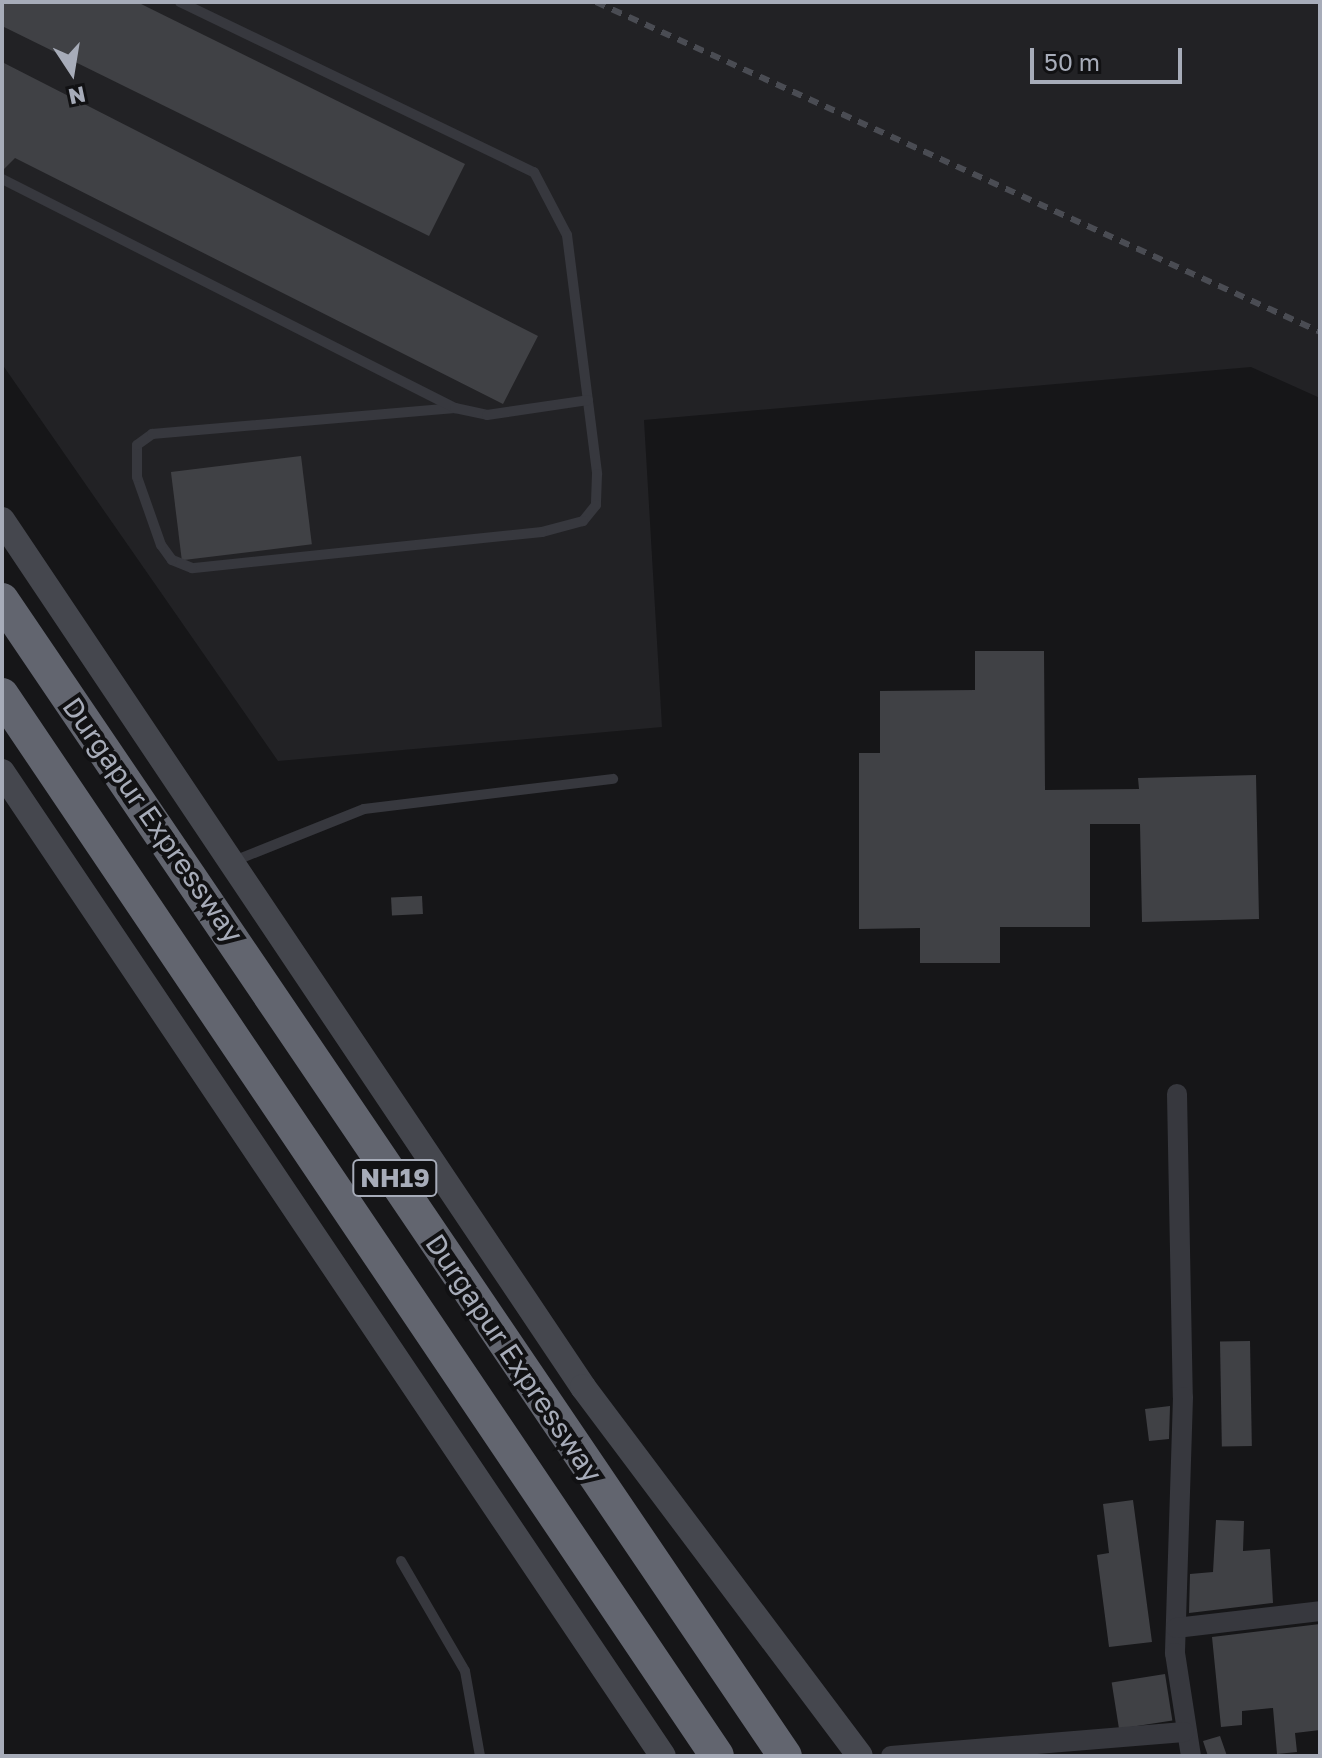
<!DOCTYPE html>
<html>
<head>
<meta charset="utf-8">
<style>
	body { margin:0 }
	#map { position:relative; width:1322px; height:1758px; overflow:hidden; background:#161618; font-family:"Golos Text",sans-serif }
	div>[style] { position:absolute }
	.built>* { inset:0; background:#222225 }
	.building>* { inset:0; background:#404145; transform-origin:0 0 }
	.lane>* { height:10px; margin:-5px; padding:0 5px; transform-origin:5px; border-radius:5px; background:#37383e }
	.street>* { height:20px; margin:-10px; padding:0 10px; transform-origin:10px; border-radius:10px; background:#37383e }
	.secondary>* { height:26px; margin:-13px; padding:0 13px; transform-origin:13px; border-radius:13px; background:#45474e }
	.highway>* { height:34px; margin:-17px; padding:0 17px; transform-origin:17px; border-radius:17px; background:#62656f }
	.rail>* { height:6px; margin-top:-3px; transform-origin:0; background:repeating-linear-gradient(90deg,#4a4c53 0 10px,transparent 0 18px) }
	span { translate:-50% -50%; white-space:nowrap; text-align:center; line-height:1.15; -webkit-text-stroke:8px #111113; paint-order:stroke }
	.shield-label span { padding:2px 6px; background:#111113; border:2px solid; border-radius:6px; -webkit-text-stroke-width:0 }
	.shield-label { font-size:26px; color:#a7acb9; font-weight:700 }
	.street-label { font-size:28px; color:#a7acb9 }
	.frame { position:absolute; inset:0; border:4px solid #a7acb9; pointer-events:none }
	.north { position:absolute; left:32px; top:32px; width:80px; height:80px; -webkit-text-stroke:6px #111113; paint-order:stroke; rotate:168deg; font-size:22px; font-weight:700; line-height:32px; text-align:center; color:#a7acb9 }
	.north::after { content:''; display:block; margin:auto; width:28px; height:36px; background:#a7acb9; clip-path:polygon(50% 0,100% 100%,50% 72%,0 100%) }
	.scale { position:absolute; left:1030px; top:48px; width:152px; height:36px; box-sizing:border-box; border:4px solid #a7acb9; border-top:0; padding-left:10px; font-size:24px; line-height:28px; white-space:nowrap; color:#a7acb9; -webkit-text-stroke:6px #111113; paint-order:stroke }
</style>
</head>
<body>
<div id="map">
	<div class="built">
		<i style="clip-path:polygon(2px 2px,1320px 2px,1320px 398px,1251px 367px,644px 420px,662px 727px,278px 761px,2px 364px)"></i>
	</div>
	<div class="building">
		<i style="clip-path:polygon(2px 2px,137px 2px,465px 164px,429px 236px,2px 26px)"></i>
		<i style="clip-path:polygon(2px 62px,538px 336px,503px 404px,15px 158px,2px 171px)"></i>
		<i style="left:301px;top:456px;width:89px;height:131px;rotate:83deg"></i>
		<i style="clip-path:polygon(975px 651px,1044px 651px,1045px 790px,1139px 789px,1138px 778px,1256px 775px,1259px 919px,1142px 922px,1140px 824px,1090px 824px,1090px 927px,1000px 927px,1000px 963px,920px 963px,920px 928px,859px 929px,859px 753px,880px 753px,880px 691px,975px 690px)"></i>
		<i style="left:422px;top:896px;width:18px;height:31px;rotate:87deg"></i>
		<i style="left:1250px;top:1341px;width:105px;height:30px;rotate:89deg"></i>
		<i style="clip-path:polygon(1170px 1406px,1169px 1439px,1149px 1441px,1145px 1409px)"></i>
		<i style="clip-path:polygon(1133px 1500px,1152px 1642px,1109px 1647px,1097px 1555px,1109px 1553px,1103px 1504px)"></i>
		<i style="clip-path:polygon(1216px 1520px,1244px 1521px,1243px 1551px,1270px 1549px,1273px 1603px,1189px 1613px,1190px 1574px,1213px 1572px)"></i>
		<i style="clip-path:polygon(1320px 1624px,1320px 1730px,1295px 1733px,1297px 1752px,1277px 1754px,1273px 1708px,1242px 1711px,1242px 1725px,1221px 1727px,1212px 1637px)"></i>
		<i style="left:1165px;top:1674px;width:47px;height:54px;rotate:81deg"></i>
		<i style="clip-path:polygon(1220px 1736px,1227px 1756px,1208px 1756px,1203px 1741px)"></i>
	</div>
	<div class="lane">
		<i style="left:180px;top:2px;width:393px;rotate:25.7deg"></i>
		<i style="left:534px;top:172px;width:71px;rotate:62.4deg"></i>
		<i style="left:567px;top:235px;width:241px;rotate:82.8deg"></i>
		<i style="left:597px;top:474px;width:31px;rotate:92deg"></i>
		<i style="left:596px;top:505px;width:21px;rotate:129deg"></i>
		<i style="left:583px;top:521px;width:42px;rotate:165deg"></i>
		<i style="left:542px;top:532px;width:352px;rotate:174.1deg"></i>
		<i style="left:192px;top:568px;width:22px;rotate:-158deg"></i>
		<i style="left:172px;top:560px;width:19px;rotate:-126deg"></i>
		<i style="left:161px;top:545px;width:72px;rotate:-109.4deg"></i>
		<i style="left:137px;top:477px;width:32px;rotate:-90deg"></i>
		<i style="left:137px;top:445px;width:19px;rotate:-36deg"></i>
		<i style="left:152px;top:434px;width:304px;rotate:-4.9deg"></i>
		<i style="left:2px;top:179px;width:508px;rotate:26.82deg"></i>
		<i style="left:455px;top:408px;width:33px;rotate:12deg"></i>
		<i style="left:487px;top:415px;width:102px;rotate:-8.4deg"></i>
		<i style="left:234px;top:861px;width:140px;rotate:-21.8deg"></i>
		<i style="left:364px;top:809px;width:251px;rotate:-6.9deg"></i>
		<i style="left:401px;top:1561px;width:127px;rotate:59.8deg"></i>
		<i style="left:465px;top:1671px;width:86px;rotate:80deg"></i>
	</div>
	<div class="street">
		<i style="left:1177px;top:1094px;width:303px;rotate:88.9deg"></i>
		<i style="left:1183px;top:1397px;width:256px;rotate:91.8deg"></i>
		<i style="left:1175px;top:1653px;width:104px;rotate:81.2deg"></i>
		<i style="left:1176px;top:1628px;width:145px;rotate:-6.7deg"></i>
		<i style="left:891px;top:1756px;width:294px;rotate:-4.7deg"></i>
	</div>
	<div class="secondary">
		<i style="left:2px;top:520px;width:1044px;rotate:56.17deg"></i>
		<i style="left:583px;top:1387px;width:461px;rotate:53.1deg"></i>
		<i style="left:2px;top:772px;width:1185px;rotate:56.11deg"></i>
	</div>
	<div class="highway">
		<i style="left:2px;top:600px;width:1396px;rotate:55.89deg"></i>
		<i style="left:2px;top:695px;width:1279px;rotate:56.02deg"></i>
	</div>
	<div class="rail">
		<i style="left:596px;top:2px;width:796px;rotate:24.5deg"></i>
	</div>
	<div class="shield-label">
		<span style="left:395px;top:1178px">NH19</span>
	</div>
	<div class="street-label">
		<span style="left:153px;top:820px;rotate:55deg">Durgapur Expressway</span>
		<span style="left:514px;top:1358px;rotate:56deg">Durgapur Expressway</span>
	</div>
	<div class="frame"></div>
	<div class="north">N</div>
	<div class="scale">50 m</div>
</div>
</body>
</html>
